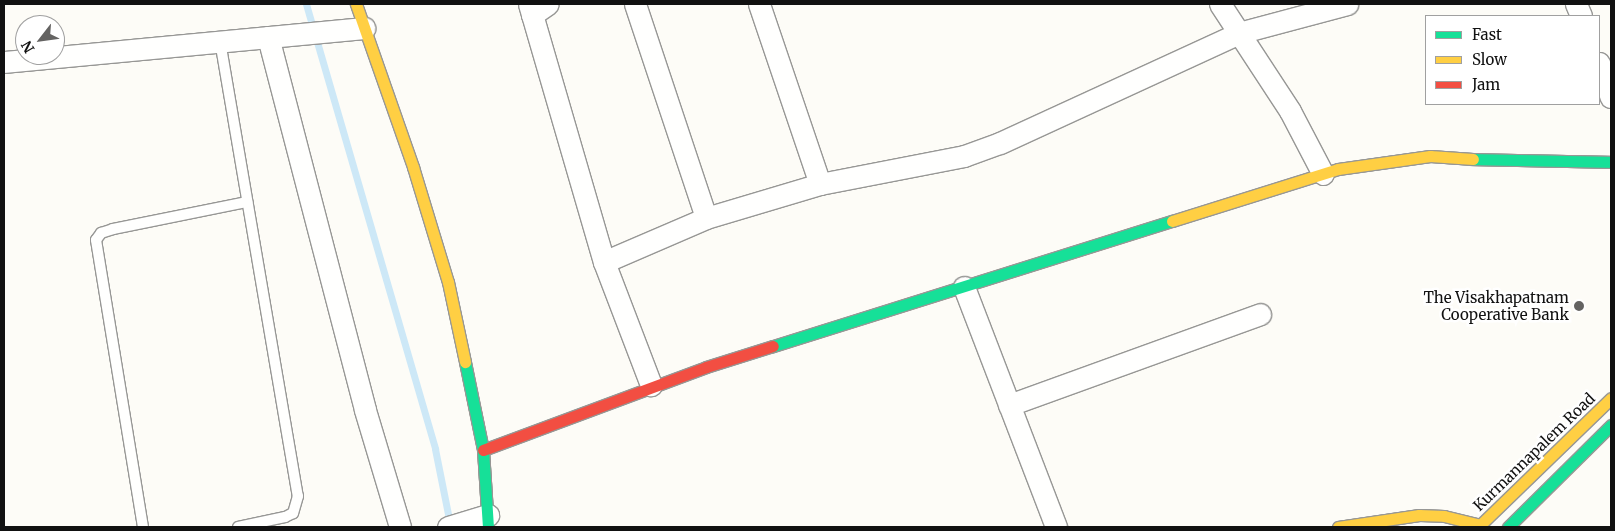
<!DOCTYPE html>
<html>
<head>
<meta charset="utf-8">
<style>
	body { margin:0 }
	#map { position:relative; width:1615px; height:531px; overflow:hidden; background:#fdfcf7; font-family:Merriweather,serif }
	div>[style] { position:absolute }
	.stream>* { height:7px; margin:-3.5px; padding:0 3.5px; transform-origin:3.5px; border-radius:3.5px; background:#cde8f7 }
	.roads { filter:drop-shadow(1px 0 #979795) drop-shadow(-1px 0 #979795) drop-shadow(0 1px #979795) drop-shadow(0 -1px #979795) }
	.lane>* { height:10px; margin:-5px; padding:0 5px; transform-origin:5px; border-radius:5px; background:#fffffe }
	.street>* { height:21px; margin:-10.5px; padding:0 10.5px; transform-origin:10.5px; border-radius:10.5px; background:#fffffe }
	.fast>* { height:11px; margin:-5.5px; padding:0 5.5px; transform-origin:5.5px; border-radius:5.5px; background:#16e098 }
	.slow>* { height:11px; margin:-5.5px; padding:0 5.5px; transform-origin:5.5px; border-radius:5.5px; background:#ffcf43 }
	.jam>* { height:11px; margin:-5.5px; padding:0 5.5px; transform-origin:5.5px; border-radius:5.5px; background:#f24e42 }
	.dots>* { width:14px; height:14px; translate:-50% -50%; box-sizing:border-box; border:2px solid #fff; border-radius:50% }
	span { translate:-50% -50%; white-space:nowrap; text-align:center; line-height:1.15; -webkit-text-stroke:5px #fff; paint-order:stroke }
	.poi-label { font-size:15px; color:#111 }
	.right { translate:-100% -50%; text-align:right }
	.street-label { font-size:15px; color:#111 }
	.frame { position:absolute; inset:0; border:5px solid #111; pointer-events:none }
	.legend { position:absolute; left:1425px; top:15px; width:175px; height:90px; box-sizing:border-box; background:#fff; border:1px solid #a0a0a0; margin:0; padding:6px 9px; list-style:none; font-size:15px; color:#111 }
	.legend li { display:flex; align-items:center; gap:10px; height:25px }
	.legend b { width:25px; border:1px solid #a0a0a0 }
	.north { position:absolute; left:15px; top:15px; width:50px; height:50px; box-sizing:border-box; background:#fff; border:1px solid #a0a0a0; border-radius:50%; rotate:240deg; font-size:14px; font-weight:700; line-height:20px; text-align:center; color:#111 }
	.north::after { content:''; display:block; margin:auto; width:18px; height:22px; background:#646362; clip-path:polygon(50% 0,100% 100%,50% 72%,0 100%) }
</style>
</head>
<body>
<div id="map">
	<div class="stream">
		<i style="left:306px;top:4px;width:463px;rotate:73.8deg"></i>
		<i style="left:435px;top:449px;width:76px;rotate:78.7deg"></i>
	</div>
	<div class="roads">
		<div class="lane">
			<i style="left:220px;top:41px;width:462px;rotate:80.3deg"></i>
			<i style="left:298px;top:496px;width:18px;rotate:106deg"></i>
			<i style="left:293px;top:513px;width:9px;rotate:153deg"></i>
			<i style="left:285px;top:517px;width:48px;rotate:168deg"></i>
			<i style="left:143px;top:527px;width:291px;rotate:-99.3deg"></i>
			<i style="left:96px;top:240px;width:9px;rotate:-54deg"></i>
			<i style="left:101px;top:233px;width:13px;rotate:-18deg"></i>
			<i style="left:113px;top:229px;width:137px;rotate:-11.4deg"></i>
		</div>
		<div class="street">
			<i style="left:529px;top:4px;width:269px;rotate:73.8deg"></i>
			<i style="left:604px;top:262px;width:132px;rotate:69.1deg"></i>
			<i style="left:635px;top:4px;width:225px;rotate:71.6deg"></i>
			<i style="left:759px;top:4px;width:190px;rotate:71.3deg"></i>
			<i style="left:1220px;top:4px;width:128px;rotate:56.8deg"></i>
			<i style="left:1290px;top:111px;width:71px;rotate:62.4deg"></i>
			<i style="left:1576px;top:4px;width:13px;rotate:67deg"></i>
			<i style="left:532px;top:15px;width:19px;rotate:-35deg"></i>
			<i style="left:268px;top:37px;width:385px;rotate:75.4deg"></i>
			<i style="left:365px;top:410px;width:122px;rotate:73.3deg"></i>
			<i style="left:4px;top:62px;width:362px;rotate:-5.4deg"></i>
			<i style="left:1599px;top:63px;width:36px;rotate:71deg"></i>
			<i style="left:604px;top:262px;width:111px;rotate:-23.3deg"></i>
			<i style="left:706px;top:218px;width:119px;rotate:-16.6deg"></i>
			<i style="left:820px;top:184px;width:147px;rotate:-11deg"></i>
			<i style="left:964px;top:156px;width:38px;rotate:-20deg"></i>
			<i style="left:1000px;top:143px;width:263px;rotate:-24.7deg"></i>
			<i style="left:1239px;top:33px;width:112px;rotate:-15deg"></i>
			<i style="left:964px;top:287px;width:257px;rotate:69deg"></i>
			<i style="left:1009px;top:405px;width:267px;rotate:-19.9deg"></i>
			<i style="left:448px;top:527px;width:42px;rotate:-16.7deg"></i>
		</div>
		<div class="fast">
			<i style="left:1473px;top:159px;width:138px;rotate:1.2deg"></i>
			<i style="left:773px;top:346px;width:418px;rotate:-17.4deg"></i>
			<i style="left:465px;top:362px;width:90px;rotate:78.4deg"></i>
			<i style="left:483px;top:450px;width:77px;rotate:86.3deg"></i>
			<i style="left:1508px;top:527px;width:145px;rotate:-44.7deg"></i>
		</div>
		<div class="slow">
			<i style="left:356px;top:4px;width:173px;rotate:70.7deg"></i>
			<i style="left:413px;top:167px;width:120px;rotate:73.1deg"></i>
			<i style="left:448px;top:282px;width:82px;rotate:78deg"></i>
			<i style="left:1172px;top:221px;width:174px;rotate:-17.4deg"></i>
			<i style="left:1338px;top:169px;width:93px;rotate:-8deg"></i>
			<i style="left:1430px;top:156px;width:43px;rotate:4deg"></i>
			<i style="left:1338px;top:527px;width:82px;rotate:-8.4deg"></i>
			<i style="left:1419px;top:515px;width:25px;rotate:2deg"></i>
			<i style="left:1444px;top:516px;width:36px;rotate:14deg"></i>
			<i style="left:1478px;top:527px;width:185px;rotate:-44.1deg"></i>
		</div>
		<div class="jam">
			<i style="left:483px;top:450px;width:238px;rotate:-20.4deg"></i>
			<i style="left:706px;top:367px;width:70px;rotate:-17.4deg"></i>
		</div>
	</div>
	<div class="dots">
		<i style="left:1579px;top:306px;background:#646362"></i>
	</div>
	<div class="poi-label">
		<span class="right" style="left:1569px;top:306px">The Visakhapatnam<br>Cooperative Bank</span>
	</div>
	<div class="street-label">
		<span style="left:1534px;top:452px;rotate:-44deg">Kurmannapalem Road</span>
	</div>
	<div class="frame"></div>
	<ul class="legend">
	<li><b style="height:6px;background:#16e098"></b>Fast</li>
	<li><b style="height:6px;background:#ffcf43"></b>Slow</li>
	<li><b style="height:6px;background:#f24e42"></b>Jam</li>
	</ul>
	<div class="north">N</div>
</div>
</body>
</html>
